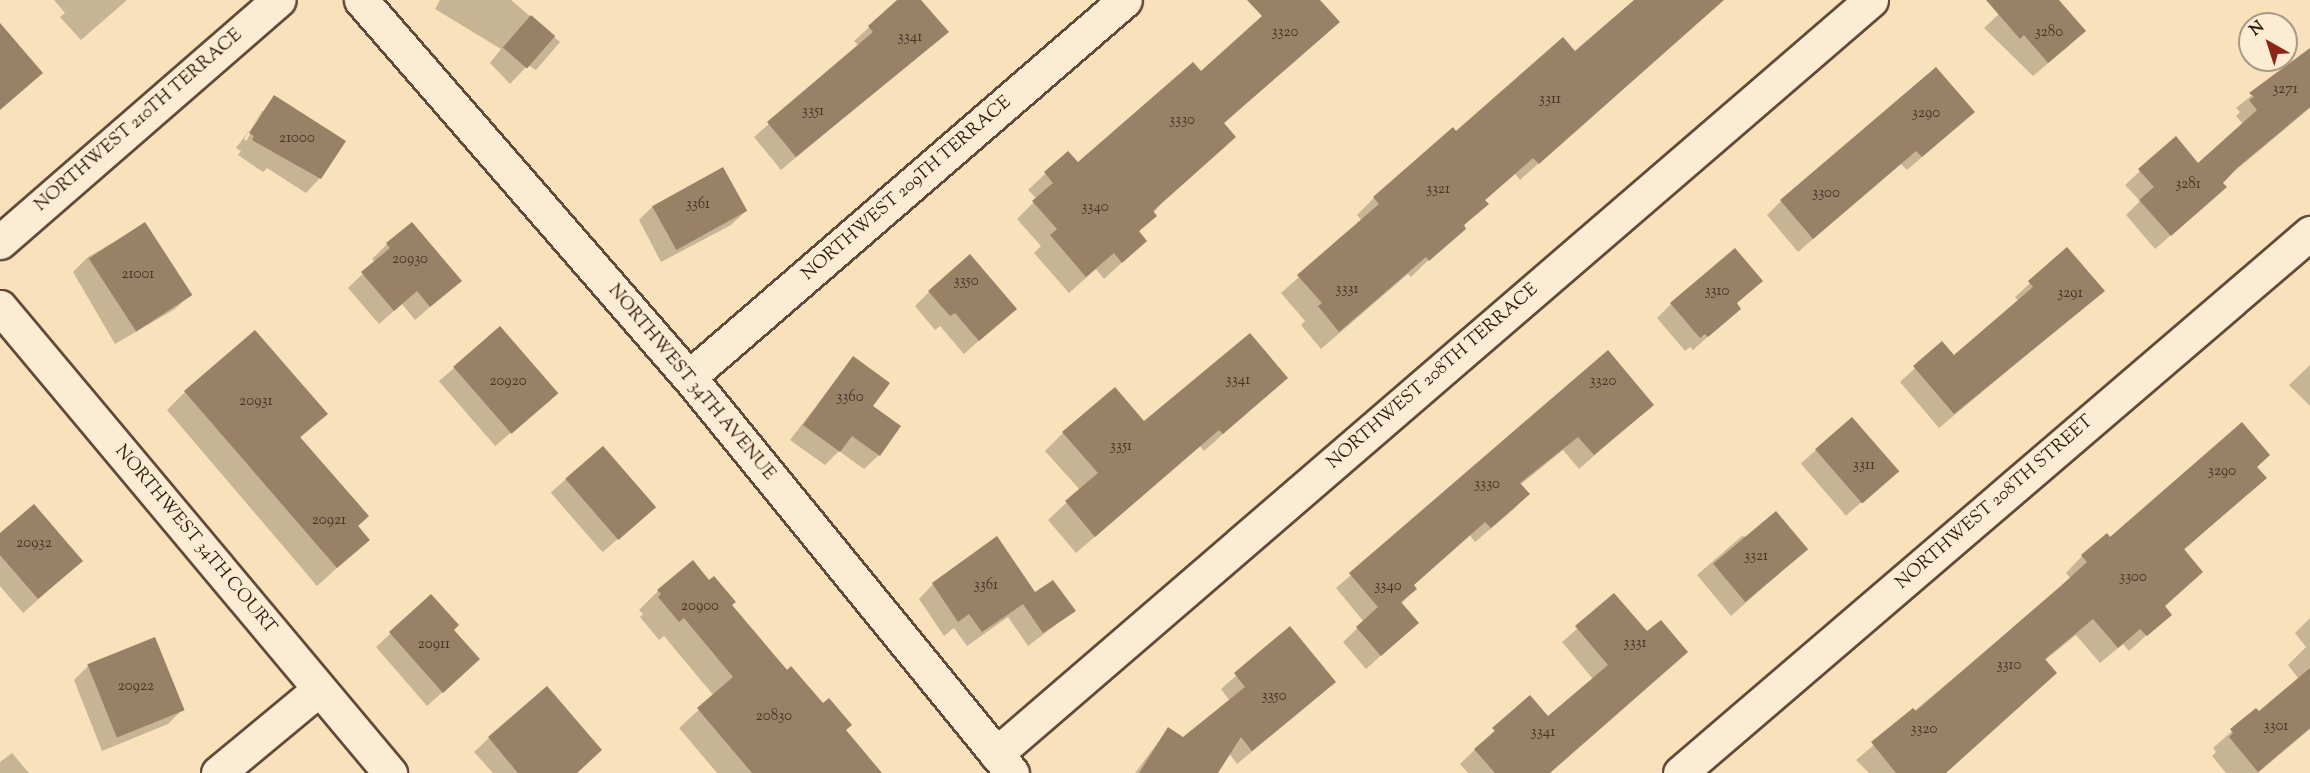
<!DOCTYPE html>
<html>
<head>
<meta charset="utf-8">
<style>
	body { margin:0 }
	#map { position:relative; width:2310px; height:773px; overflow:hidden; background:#f9e1bb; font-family:"Sorts Mill Goudy",serif }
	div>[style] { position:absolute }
	.shadow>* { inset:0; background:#0003; transform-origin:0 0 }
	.building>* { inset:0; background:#998167; transform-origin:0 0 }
	.roads { filter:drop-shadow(2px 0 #634a38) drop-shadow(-2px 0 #634a38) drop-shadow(0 2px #634a38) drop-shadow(0 -2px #634a38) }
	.street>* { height:33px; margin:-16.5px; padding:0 16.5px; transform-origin:16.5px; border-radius:16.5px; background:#fbecd3 }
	span { translate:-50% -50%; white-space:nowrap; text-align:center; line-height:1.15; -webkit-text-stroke:5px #fbecd3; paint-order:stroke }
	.number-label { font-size:15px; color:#4b3224 }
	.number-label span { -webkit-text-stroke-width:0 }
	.street-label { font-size:18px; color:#31180d }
	.north { position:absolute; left:2238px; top:12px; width:60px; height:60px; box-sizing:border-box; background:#fbecd3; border:2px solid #aa9784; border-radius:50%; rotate:321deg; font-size:16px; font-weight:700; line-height:24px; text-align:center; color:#31180d }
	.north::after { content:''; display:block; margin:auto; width:21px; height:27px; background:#8f2418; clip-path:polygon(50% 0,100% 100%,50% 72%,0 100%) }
</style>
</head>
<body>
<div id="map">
	<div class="shadow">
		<i style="clip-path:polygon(54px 0,127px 0,81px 40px,60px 17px,65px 13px)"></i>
		<i style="clip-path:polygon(440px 0,511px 0,560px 42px,536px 70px,528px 65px,510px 84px,490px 63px,501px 49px,435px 9px)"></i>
		<i style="clip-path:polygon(899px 0,915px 0,947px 32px,781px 170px,754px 137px,859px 46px,854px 41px)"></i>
		<i style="clip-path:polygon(1283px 0,1318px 0,1337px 22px,1223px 124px,1138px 233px,1145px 241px,1104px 279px,1096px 269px,1069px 293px,1034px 253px,1041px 246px,1017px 219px,1037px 199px,1028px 190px,1067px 153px,1077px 164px,1201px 73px)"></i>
		<i style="clip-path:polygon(1636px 0,1720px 0,1520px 180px,1515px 174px,1484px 201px,1486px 204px,1411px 277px,1408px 274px,1321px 349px,1301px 325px,1305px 321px,1281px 293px,1362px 221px,1357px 215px,1374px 198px,1456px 133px,1574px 53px)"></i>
		<i style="clip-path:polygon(2014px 0,2057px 0,2070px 45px,2033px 76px,1984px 28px)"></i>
		<i style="clip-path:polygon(2310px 49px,2310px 108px,2224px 180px,2210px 201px,2155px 249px,2126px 215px,2140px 201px,2125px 185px,2175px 139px,2198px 165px,2243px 124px,2236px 116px,2240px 112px,2236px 108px)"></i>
		<i style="clip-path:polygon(evenodd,274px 97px,320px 178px,306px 193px,267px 168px,263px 172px,238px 155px,241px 151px,236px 148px,274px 97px,262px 111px,265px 111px,246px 141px,244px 139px,262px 111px)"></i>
		<i style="clip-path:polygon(1958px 126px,1907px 170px,1901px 164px,1798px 252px,1767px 215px,1781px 201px)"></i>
		<i style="clip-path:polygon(653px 206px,746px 211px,731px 225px,661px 262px,639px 220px)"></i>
		<i style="clip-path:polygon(145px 224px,190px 295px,175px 309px,115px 344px,73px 272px,88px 257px)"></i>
		<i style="clip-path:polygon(412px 224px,460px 281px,415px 320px,402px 304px,379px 324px,348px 288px,375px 262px,372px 259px,387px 244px)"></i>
		<i style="clip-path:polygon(2067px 249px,2103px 291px,1939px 428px,1900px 382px,1942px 343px,1954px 357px,2019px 302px,2015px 297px)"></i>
		<i style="clip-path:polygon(1761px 281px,1736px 304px,1739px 309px,1693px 350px,1690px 347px,1685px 351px,1657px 318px,1671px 304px)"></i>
		<i style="clip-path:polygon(929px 292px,1014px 309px,964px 354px,940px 326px,935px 330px,915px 306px)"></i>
		<i style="left:500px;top:328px;width:86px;height:81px;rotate:49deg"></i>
		<i style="clip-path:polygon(1608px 352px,1652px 405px,1579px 469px,1563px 450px,1520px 485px,1528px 494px,1514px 509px,1475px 542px,1470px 535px,1412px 586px,1415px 589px,1401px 604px,1417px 623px,1366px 669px,1343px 642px,1364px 622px,1336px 588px)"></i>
		<i style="clip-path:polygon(853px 358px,871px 407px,879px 455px,864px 469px,839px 451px,825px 465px,790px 440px)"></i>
		<i style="clip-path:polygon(2310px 365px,2310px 406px,2289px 385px)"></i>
		<i style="clip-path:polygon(1286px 378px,1204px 451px,1200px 446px,1076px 553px,1048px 520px,1080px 490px,1045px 451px,1063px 433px,1144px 423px)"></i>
		<i style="clip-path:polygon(185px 392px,326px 414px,300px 438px,368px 540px,317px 586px,167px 410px)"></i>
		<i style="left:1852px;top:419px;width:69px;height:68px;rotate:49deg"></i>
		<i style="left:602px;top:448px;width:79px;height:68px;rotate:49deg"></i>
		<i style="clip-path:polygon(2256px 468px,2265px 478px,2183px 551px,2201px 572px,2164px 607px,2170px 614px,2129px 651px,2123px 644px,2100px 663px,2076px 635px,2044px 661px,1944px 773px,1869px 773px,1856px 760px,2071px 579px,2066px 573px,2082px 556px)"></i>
		<i style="clip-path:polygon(0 534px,81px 561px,23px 613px,0 586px)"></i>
		<i style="clip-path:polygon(1742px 536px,1806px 549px,1731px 616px,1697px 575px)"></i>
		<i style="clip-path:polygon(933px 584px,1034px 594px,1074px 611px,1028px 646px,1008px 617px,967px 646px,954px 628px,944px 636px,919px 599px)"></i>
		<i style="clip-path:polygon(658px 591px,730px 606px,880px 773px,717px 773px,679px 728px,714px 696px,664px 636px,659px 640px,640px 617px,643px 614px,639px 610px)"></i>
		<i style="clip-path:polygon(431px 596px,452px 630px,464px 673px,427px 706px,376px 647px)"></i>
		<i style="clip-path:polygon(1614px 596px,1646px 633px,1550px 773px,1468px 773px,1460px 764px,1529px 697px,1548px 718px,1593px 679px,1562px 642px)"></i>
		<i style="clip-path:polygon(2310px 618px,2310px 729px,2258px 773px,2226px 773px,2212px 756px,2216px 752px,2213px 748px,2256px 710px,2258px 713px,2299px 679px,2288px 665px,2306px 647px,2295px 633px)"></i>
		<i style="clip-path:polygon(1290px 628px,1334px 682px,1319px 696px,1237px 764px,1229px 753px,1216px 773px,1135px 773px,1168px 729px,1183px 739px,1230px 701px,1221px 689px)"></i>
		<i style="clip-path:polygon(88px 666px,182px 710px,168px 724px,102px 751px,74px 680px)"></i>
		<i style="clip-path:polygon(489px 738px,600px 750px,577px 773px,493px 773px,474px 752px)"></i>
		<i style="clip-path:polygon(12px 753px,29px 773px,0 773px,0 762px)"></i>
	</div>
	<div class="building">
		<i style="clip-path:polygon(897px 0,921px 0,949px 32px,796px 157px,767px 122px,873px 32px,868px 26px)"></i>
		<i style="clip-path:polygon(1247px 0,1320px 0,1340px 22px,1224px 123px,1236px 137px,1153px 211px,1157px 216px,1139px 231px,1147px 241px,1122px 263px,1114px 253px,1086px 277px,1050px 235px,1057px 229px,1032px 201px,1053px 183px,1044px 172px,1068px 151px,1078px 162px,1193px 62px,1201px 71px,1262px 16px)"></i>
		<i style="clip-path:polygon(1634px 0,1724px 0,1539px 164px,1533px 158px,1485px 200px,1489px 204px,1464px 225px,1466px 229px,1429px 261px,1426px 257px,1339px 332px,1318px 306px,1322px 303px,1297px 275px,1379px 204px,1373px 197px,1453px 127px,1456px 131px,1563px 37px,1575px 51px)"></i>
		<i style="clip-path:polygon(1986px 0,2059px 0,2086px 31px,2048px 63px,2024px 35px,2020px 39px)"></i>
		<i style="left:531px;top:15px;width:32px;height:43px;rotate:41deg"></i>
		<i style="clip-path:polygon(0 23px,43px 73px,0 110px)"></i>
		<i style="clip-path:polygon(2310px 48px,2310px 107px,2237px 168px,2223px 183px,2227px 187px,2171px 236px,2139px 200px,2154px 187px,2138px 169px,2176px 136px,2198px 163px,2257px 110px,2249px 100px,2254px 97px,2249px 93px)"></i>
		<i style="clip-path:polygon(1936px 67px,1975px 112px,1922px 157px,1916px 151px,1813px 239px,1780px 200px)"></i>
		<i style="clip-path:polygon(274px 95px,346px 141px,321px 179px,252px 140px,254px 136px,249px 133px)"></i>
		<i style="left:723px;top:167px;width:50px;height:81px;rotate:61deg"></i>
		<i style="left:145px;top:222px;width:87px;height:67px;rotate:57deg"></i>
		<i style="clip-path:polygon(412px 222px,462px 281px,430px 307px,417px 291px,394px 311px,361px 272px,390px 248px,386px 243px)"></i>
		<i style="clip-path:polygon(2067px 247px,2105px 291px,1954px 414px,1913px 366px,1942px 341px,1954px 355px,2033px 287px,2028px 281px)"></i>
		<i style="clip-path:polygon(1735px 248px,1763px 281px,1737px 303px,1741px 309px,1708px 337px,1705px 334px,1700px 338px,1670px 303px)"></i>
		<i style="clip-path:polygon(970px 254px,1017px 309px,979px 341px,955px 313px,950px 316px,928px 291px)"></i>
		<i style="left:500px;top:326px;width:89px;height:62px;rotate:49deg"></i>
		<i style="clip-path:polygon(255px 330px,328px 414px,300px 437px,369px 516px,358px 526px,370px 540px,337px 568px,184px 391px)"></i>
		<i style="clip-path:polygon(1250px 333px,1288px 378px,1223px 434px,1219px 430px,1095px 537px,1065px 501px,1098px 473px,1062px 432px,1115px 387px,1144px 421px)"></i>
		<i style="clip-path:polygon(1608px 350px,1654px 405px,1594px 455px,1578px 437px,1520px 483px,1530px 494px,1491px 528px,1485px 522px,1414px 585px,1417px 589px,1401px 602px,1419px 623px,1381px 656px,1356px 627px,1378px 607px,1349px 573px)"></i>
		<i style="clip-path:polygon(853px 356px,890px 383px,873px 406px,901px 426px,880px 456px,852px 436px,840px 452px,803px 425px)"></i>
		<i style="left:1852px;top:417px;width:72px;height:49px;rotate:49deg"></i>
		<i style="clip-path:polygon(2242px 422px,2270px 455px,2257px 467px,2267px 478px,2184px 549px,2203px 572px,2165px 606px,2172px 615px,2147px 636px,2140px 629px,2118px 648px,2093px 619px,2045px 659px,2057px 673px,1946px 773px,1896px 773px,1871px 742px,1913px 708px,1916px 711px,2063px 584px,2087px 562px,2081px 555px,2107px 533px,2110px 537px)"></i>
		<i style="left:603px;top:446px;width:81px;height:50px;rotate:49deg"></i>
		<i style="clip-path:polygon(34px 504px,83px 561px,38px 599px,0 555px,0 533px)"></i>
		<i style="left:1776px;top:511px;width:50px;height:82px;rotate:50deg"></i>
		<i style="clip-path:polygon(997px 536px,1035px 592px,1053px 580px,1076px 611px,1043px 633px,1023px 604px,982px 632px,969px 614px,958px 622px,932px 583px)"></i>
		<i style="clip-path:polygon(693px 560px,709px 580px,714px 576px,736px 602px,732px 605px,787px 670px,791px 666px,823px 703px,829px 698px,852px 725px,846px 730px,882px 773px,752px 773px,697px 708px,733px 677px,684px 618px,679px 622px,658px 597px,661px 594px,657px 590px)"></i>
		<i style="clip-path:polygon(1614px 593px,1647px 631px,1661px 620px,1688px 652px,1550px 773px,1495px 773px,1474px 749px,1495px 731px,1492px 728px,1530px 695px,1548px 716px,1608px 665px,1575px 626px)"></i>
		<i style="clip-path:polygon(431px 594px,459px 625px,454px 630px,480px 659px,443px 693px,389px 632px)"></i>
		<i style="clip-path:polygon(1290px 626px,1336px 682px,1252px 751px,1241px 737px,1218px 773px,1139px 773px,1168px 727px,1183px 737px,1245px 687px,1234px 673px)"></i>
		<i style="left:155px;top:637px;width:79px;height:73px;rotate:68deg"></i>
		<i style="clip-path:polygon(2310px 668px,2310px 728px,2258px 772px,2229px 737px,2233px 733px,2230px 729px,2256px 708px,2259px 711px)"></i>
		<i style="clip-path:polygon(547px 686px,602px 750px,577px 773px,518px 773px,488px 737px)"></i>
	</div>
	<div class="roads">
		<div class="street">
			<i style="left:361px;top:0;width:500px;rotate:49deg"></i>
			<i style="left:689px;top:377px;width:511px;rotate:50.8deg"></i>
			<i style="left:0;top:242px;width:369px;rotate:-41deg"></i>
			<i style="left:0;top:307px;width:608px;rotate:50.07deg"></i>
			<i style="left:689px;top:377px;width:576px;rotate:-40.85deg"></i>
			<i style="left:996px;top:754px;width:1155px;rotate:-40.75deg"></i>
			<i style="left:218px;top:773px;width:131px;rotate:-39.7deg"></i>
			<i style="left:1680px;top:773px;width:830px;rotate:-40.6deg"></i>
		</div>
	</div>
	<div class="number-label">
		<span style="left:1285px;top:33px">3320</span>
		<span style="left:2049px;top:33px">3280</span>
		<span style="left:910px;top:38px">3341</span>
		<span style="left:2285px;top:90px">3271</span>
		<span style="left:1550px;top:100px">3311</span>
		<span style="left:813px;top:112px">3351</span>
		<span style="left:1926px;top:114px">3290</span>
		<span style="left:1182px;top:121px">3330</span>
		<span style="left:297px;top:139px">21000</span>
		<span style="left:2188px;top:185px">3281</span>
		<span style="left:1438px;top:190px">3321</span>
		<span style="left:1826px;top:194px">3300</span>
		<span style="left:698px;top:205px">3361</span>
		<span style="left:1095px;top:208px">3340</span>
		<span style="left:410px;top:260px">20930</span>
		<span style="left:138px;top:275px">21001</span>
		<span style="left:966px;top:282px">3350</span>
		<span style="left:1347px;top:290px">3331</span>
		<span style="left:1717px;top:292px">3310</span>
		<span style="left:2070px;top:294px">3291</span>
		<span style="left:1238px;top:381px">3341</span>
		<span style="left:508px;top:382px">20920</span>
		<span style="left:1603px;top:382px">3320</span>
		<span style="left:850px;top:398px">3360</span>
		<span style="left:256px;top:402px">20931</span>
		<span style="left:1121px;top:447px">3351</span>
		<span style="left:1864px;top:466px">3311</span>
		<span style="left:2222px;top:472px">3290</span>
		<span style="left:1487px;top:485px">3330</span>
		<span style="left:329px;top:521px">20921</span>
		<span style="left:34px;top:544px">20932</span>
		<span style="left:1756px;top:557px">3321</span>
		<span style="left:2133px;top:578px">3300</span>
		<span style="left:986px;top:586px">3361</span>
		<span style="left:1388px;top:587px">3340</span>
		<span style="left:700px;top:607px">20900</span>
		<span style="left:1635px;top:644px">3331</span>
		<span style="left:434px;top:645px">20911</span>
		<span style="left:2009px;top:666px">3310</span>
		<span style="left:136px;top:687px">20922</span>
		<span style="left:1274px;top:697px">3350</span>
		<span style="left:774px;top:717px">20830</span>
		<span style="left:2276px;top:727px">3301</span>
		<span style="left:1924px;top:730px">3320</span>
		<span style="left:1543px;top:733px">3341</span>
	</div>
	<div class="street-label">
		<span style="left:139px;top:121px;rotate:-41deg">NORTHWEST 210TH TERRACE</span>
		<span style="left:907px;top:189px;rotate:-41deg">NORTHWEST 209TH TERRACE</span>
		<span style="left:1433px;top:377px;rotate:-41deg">NORTHWEST 208TH TERRACE</span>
		<span style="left:691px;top:383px;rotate:50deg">NORTHWEST 34TH AVENUE</span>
		<span style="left:1995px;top:503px;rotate:-41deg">NORTHWEST 208TH STREET</span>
		<span style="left:195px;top:540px;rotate:50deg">NORTHWEST 34TH COURT</span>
	</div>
	<div class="north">N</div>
</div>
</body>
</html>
